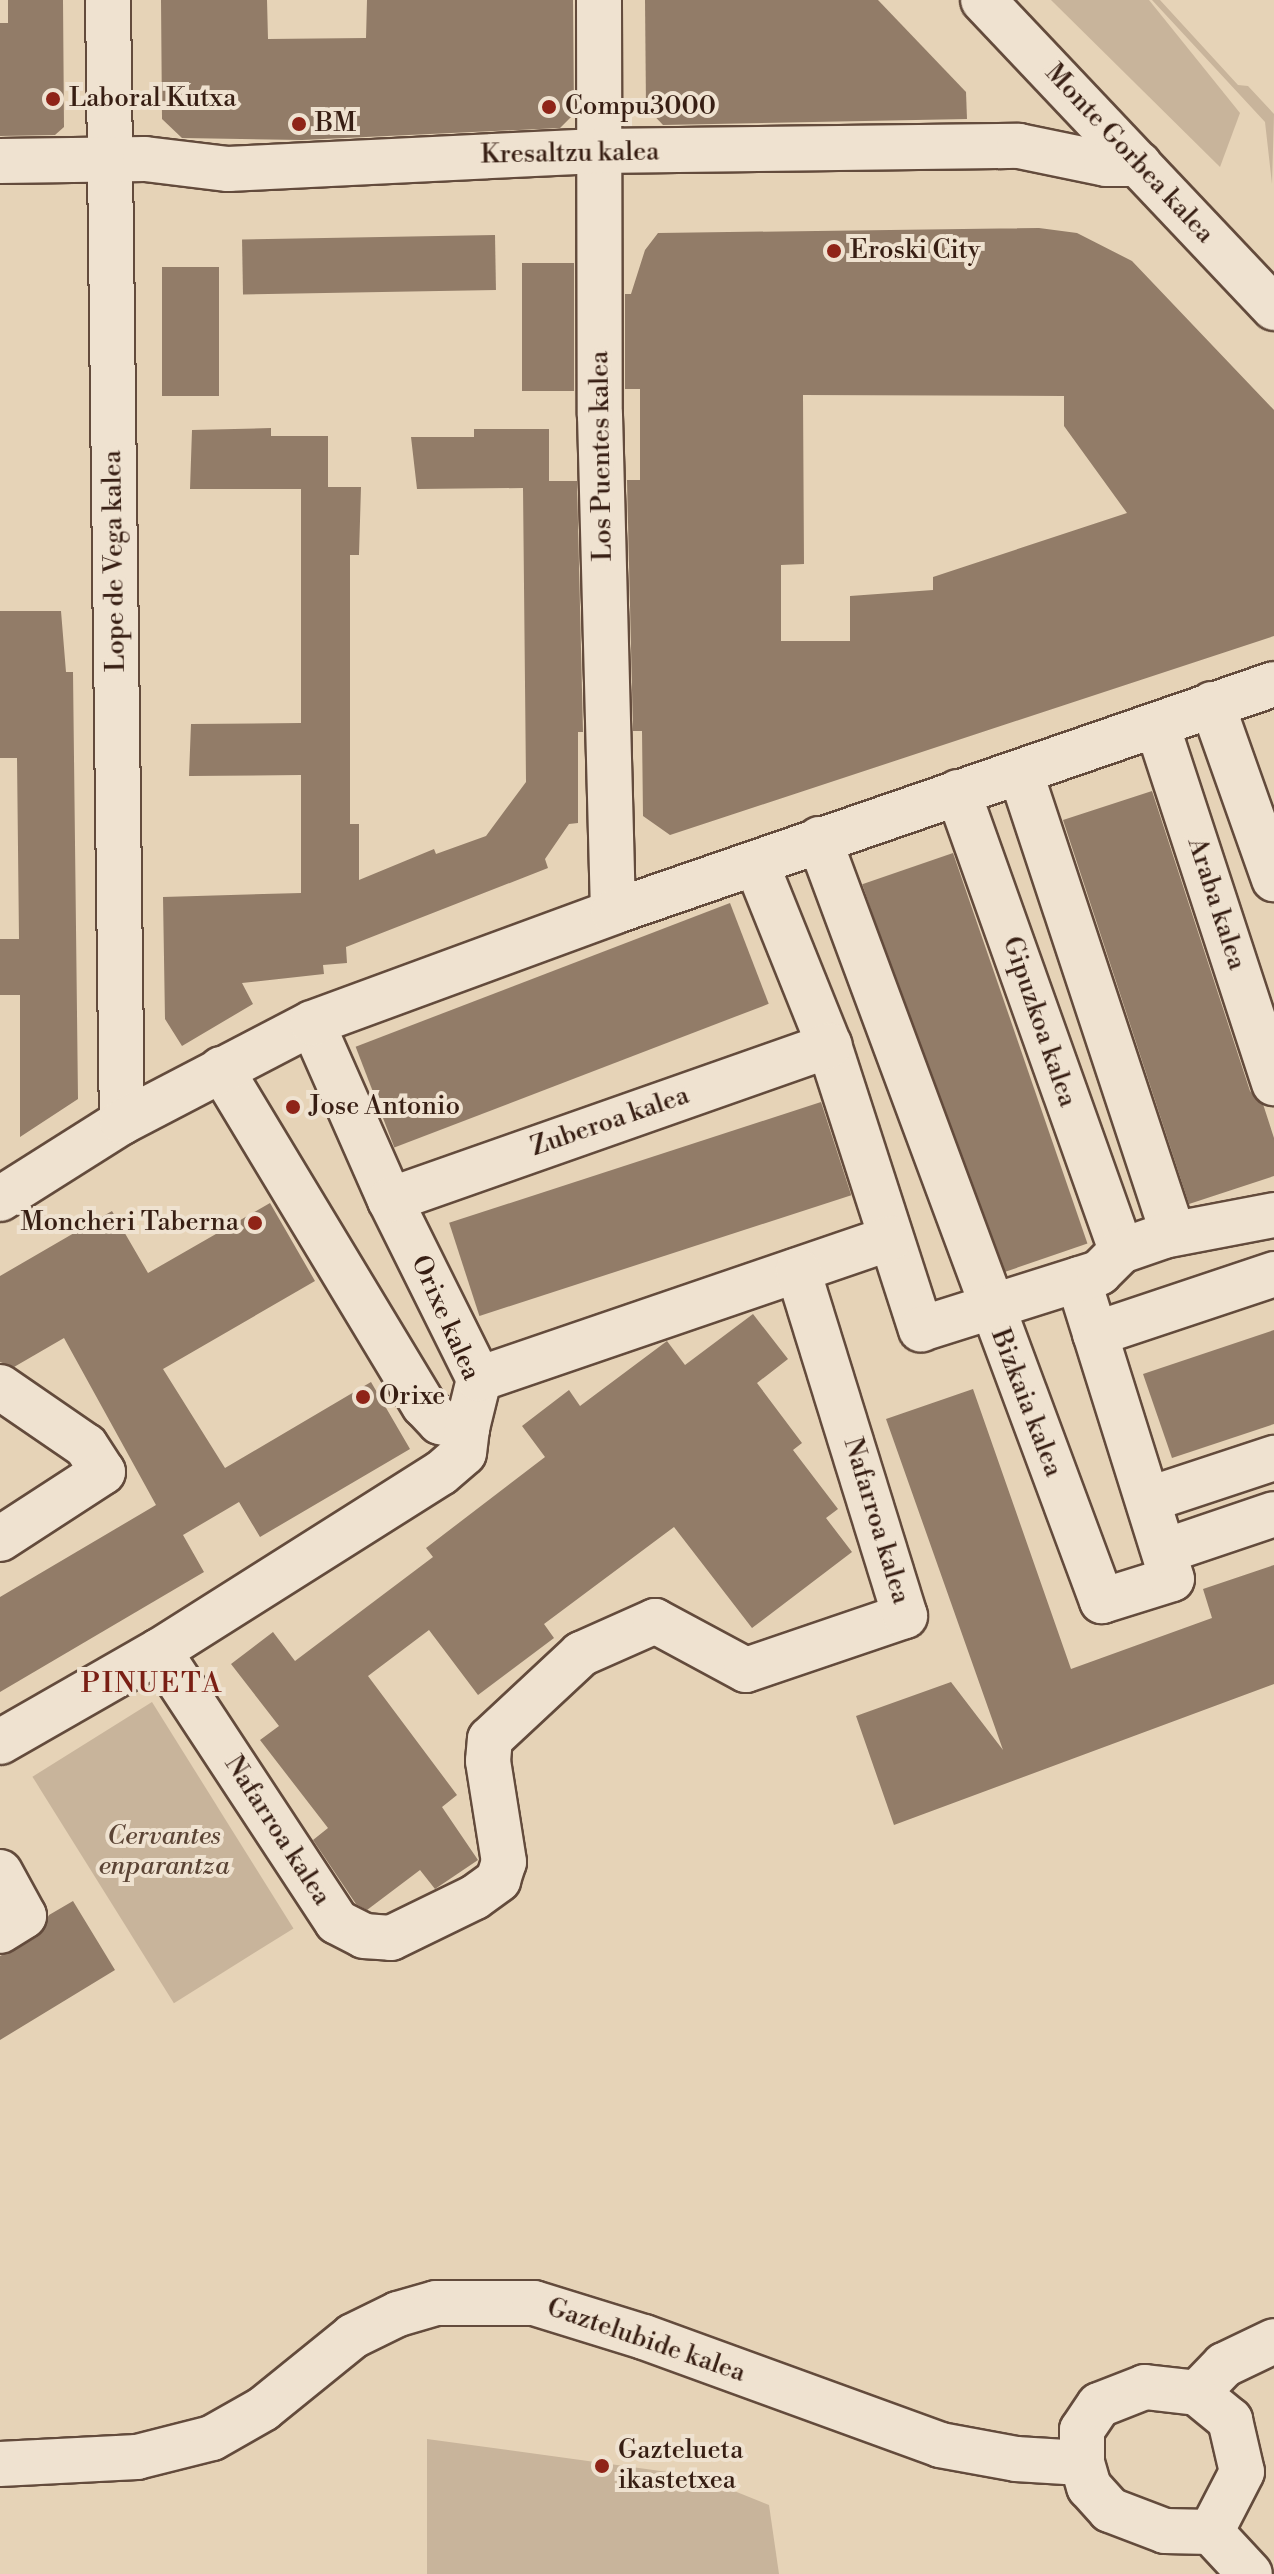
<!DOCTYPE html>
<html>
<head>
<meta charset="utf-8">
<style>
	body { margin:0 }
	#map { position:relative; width:1274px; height:2574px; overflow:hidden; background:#e6d3b7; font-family:"Libre Bodoni",serif }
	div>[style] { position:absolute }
	.green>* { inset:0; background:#c8b49b; transform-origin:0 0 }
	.building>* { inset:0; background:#927c68; transform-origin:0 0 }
	.roads { filter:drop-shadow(2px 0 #634b3c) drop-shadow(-2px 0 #634b3c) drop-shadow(0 2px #634b3c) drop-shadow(0 -2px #634b3c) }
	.minor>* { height:44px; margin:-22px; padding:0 22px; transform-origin:22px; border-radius:22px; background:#efe2d0 }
	.dots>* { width:22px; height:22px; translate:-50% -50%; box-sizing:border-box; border:4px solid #efe2d0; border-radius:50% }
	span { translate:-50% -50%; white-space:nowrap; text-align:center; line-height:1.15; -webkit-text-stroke:8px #efe2d0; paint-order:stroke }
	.poi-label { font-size:26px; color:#371e13 }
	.left { translate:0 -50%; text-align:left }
	.right { translate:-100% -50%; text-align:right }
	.street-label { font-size:26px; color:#371e13 }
	.park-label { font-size:26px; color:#5b4435; font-style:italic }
	.neighbourhood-label { font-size:28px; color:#7a1f14; letter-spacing:2px }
</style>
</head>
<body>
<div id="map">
	<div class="green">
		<i style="clip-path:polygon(1051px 0,1149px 0,1240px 113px,1220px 167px)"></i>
		<i style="clip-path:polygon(1152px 0,1160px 0,1238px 85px,1248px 86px,1274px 114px,1272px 184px,1265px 122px)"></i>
		<i style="left:152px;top:1702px;width:267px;height:141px;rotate:58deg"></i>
		<i style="clip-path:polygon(427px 2439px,697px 2476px,769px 2505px,779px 2574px,427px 2574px)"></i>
	</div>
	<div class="building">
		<i style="clip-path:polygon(8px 0,63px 0,64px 127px,55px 135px,0 136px,0 23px,8px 23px)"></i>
		<i style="clip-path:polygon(161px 0,267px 0,268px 39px,366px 38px,367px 0,573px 0,574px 114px,560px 128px,302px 140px,182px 138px,162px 119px)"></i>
		<i style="clip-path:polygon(645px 0,878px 0,966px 92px,967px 119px,663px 125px,646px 107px)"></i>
		<i style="clip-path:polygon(evenodd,1039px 228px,1077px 233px,1132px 261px,1274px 410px,1274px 636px,670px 835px,643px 816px,642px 731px,633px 731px,627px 480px,640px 480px,640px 389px,625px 389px,625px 294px,631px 294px,645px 250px,658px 233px,1039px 228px,803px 395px,1064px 396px,1064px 426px,1127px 513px,933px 577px,933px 590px,850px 596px,850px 641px,781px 641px,781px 565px,804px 564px,803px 395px)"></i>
		<i style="left:495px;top:235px;width:55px;height:253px;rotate:89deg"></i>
		<i style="left:522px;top:263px;width:52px;height:128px"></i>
		<i style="left:162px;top:267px;width:57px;height:129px"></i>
		<i style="clip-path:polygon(271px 428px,271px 436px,328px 436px,328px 487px,361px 487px,359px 555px,350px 555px,350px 824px,359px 824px,359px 880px,434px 849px,436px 854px,486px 836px,526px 782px,523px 488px,417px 489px,411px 437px,474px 437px,474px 429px,549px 429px,549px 481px,577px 481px,583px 732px,578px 732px,578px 823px,569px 824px,545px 859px,548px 868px,346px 947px,347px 963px,323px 965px,324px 974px,242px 983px,253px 1004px,182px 1046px,165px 1019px,163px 897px,301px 893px,301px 775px,189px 776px,191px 724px,301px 723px,301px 489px,190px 489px,192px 430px)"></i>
		<i style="clip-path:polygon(0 611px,61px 611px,66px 672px,73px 672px,78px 1099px,20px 1137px,20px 995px,0 995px,0 939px,19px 939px,17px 758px,0 758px)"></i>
		<i style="clip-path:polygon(1152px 791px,1250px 1091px,1263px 1104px,1274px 1138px,1274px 1176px,1189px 1204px,1063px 820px)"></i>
		<i style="left:953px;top:853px;width:413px;height:96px;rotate:71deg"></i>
		<i style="left:730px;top:903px;width:108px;height:401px;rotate:69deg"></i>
		<i style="left:821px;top:1102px;width:98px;height:391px;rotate:72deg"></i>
		<i style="clip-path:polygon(270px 1203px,315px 1281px,163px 1369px,225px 1468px,371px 1382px,410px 1449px,260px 1537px,239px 1502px,183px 1535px,204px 1572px,0 1692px,0 1597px,156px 1505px,64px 1338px,14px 1367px,0 1362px,0 1276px,112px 1211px,148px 1273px)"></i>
		<i style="clip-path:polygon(753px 1314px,788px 1359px,757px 1383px,802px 1443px,793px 1450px,838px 1509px,826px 1518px,852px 1552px,752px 1628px,674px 1527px,544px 1624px,554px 1638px,478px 1695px,429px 1630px,368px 1676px,457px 1795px,442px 1807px,478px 1860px,435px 1889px,420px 1870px,367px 1910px,356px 1904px,313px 1840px,328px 1828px,260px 1740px,279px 1726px,231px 1664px,273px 1632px,295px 1661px,433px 1557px,426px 1548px,545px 1457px,522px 1426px,569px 1390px,580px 1406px,667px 1341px,685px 1365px)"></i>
		<i style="clip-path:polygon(1274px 1330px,1274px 1424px,1172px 1458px,1143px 1374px)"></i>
		<i style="clip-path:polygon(973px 1389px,1071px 1669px,1212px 1618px,1203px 1589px,1274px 1565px,1274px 1684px,894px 1825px,856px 1716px,951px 1682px,1003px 1750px,886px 1419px)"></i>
		<i style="clip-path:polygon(73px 1901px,115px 1970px,0 2040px,0 1956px,37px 1937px,49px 1915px)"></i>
	</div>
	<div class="roads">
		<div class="minor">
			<i style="left:108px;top:0;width:1122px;rotate:89.29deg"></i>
			<i style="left:599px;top:0;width:415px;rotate:89.9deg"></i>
			<i style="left:600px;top:415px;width:497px;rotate:88.5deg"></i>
			<i style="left:983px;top:0;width:424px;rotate:46.6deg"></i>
			<i style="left:0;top:161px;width:145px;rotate:-0.8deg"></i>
			<i style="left:145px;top:159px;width:84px;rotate:6.9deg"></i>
			<i style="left:228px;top:169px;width:370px;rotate:-2.8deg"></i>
			<i style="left:598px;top:151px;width:421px;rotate:-0.7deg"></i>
			<i style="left:1019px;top:146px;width:89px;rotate:11.7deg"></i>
			<i style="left:1106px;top:164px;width:33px"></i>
			<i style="left:1212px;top:704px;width:186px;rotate:70.5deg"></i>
			<i style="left:1157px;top:725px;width:377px;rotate:71.9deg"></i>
			<i style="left:1021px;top:774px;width:484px;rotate:71.7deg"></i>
			<i style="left:958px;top:792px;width:487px;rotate:70.4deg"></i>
			<i style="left:819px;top:839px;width:813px;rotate:69.63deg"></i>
			<i style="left:1102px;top:1601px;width:73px;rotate:-17.4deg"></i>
			<i style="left:1172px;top:1579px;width:314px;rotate:-107.4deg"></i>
			<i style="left:756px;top:863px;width:196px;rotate:68.1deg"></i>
			<i style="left:829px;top:1045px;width:299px;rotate:72.1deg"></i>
			<i style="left:921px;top:1329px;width:187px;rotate:-17.5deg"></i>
			<i style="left:1099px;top:1273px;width:31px;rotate:-45deg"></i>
			<i style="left:1121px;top:1251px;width:46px;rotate:-19.2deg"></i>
			<i style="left:1164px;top:1236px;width:112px;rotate:-10.8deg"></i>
			<i style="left:221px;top:1069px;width:393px;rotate:58.9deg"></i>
			<i style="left:424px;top:1405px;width:23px;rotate:47deg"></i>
			<i style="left:440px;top:1422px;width:28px;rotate:13deg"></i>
			<i style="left:467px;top:1428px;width:50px;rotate:-76.2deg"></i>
			<i style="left:479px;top:1379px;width:200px;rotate:-116.4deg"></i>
			<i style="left:390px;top:1200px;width:193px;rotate:-113.8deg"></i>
			<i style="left:0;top:1199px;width:144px;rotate:-32.3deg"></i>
			<i style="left:122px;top:1122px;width:214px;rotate:-27.5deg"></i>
			<i style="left:312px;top:1023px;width:321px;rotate:-20.2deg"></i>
			<i style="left:613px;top:912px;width:699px;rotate:-19.03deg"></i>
			<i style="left:390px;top:1200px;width:466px;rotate:-19.4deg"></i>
			<i style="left:1095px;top:1334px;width:189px;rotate:-18.5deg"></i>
			<i style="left:479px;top:1379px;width:435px;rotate:-18.9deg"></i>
			<i style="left:0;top:1387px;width:104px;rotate:34.5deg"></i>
			<i style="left:86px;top:1446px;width:31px;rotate:57deg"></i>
			<i style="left:103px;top:1472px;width:123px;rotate:147deg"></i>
			<i style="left:1150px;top:1499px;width:131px;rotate:-18.3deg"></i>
			<i style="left:1165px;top:1551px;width:115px;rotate:-18.7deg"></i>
			<i style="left:159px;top:1651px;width:324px;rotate:56.7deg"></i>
			<i style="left:337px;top:1922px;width:30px;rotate:27deg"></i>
			<i style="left:364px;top:1936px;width:27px;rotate:4deg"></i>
			<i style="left:391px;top:1938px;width:93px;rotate:-26deg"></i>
			<i style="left:475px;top:1897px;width:29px;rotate:-36deg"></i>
			<i style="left:498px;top:1880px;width:19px;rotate:-72deg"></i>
			<i style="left:504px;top:1862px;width:102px;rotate:-99deg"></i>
			<i style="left:488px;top:1761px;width:22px;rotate:-85deg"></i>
			<i style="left:490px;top:1739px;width:125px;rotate:-43deg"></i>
			<i style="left:581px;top:1654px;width:81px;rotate:-24deg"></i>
			<i style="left:655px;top:1621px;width:103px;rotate:28.3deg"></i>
			<i style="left:746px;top:1670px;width:168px;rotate:-18.8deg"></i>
			<i style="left:905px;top:1616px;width:362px;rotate:-107.2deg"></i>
			<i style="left:0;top:1742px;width:183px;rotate:-29.8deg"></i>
			<i style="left:159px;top:1651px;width:333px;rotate:-32.3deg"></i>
			<i style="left:441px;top:1473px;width:30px;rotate:-41deg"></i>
			<i style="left:464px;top:1453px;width:25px;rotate:-83deg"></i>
			<i style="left:0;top:1872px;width:50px;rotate:61.4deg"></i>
			<i style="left:24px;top:1916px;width:28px;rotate:148deg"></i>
			<i style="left:1145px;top:2387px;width:52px;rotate:6.6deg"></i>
			<i style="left:1197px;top:2393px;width:43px;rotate:39.3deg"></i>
			<i style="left:1230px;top:2420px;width:53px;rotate:77deg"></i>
			<i style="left:1242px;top:2472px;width:68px;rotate:117.3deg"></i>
			<i style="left:1211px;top:2532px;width:46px;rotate:-178.8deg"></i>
			<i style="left:1165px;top:2531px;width:59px;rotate:-159.1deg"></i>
			<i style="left:1110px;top:2510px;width:31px;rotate:-132deg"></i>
			<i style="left:1089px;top:2487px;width:25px;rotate:-106deg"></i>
			<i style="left:1082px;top:2463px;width:33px;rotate:-90deg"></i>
			<i style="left:1082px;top:2430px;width:30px;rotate:-56deg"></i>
			<i style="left:1099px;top:2405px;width:49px;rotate:-21.4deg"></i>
			<i style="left:1197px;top:2393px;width:39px;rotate:-46deg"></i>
			<i style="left:1224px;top:2365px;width:55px;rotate:-25.6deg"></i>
			<i style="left:0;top:2464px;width:137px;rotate:-2.9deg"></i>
			<i style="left:137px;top:2457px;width:77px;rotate:-14.2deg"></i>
			<i style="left:212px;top:2438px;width:59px;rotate:-29.6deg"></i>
			<i style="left:263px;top:2409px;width:116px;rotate:-39deg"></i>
			<i style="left:353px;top:2336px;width:50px;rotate:-26.1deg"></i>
			<i style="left:398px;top:2314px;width:40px;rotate:-16deg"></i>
			<i style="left:436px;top:2303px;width:98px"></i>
			<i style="left:534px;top:2303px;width:115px;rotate:17.2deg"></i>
			<i style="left:644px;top:2337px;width:315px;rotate:20deg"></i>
			<i style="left:940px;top:2445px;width:77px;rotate:10.4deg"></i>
			<i style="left:1016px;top:2459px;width:66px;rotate:3.5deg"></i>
			<i style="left:1211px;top:2532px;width:57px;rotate:47.1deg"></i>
		</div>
	</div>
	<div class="dots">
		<i style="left:53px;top:99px;background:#8f2418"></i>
		<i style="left:549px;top:107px;background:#8f2418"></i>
		<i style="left:299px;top:124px;background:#8f2418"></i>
		<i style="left:834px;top:251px;background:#8f2418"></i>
		<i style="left:293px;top:1107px;background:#8f2418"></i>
		<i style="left:255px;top:1223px;background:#8f2418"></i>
		<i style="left:363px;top:1397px;background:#8f2418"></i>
		<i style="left:602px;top:2466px;background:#8f2418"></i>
	</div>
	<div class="poi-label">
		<span class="left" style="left:69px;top:99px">Laboral Kutxa</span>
		<span class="left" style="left:565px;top:107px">Compu3000</span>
		<span class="left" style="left:315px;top:124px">BM</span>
		<span class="left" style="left:850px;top:251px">Eroski City</span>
		<span class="left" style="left:309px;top:1107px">Jose Antonio</span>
		<span class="right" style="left:239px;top:1223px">Moncheri Taberna</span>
		<span class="left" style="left:379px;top:1397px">Orixe</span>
		<span class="left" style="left:618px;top:2466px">Gaztelueta<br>ikastetxea</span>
	</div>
	<div class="street-label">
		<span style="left:570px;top:154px;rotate:-1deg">Kresaltzu kalea</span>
		<span style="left:1129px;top:154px;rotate:47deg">Monte Gorbea kalea</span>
		<span style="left:602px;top:456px;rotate:-91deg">Los Puentes kalea</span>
		<span style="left:115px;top:561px;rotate:-91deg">Lope de Vega kalea</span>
		<span style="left:1216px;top:904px;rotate:72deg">Araba kalea</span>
		<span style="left:1039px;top:1022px;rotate:71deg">Gipuzkoa kalea</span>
		<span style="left:610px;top:1122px;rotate:-19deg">Zuberoa kalea</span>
		<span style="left:445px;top:1318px;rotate:66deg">Orixe kalea</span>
		<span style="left:1026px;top:1403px;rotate:69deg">Bizkaia kalea</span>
		<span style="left:876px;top:1521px;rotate:73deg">Nafarroa kalea</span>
		<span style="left:277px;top:1831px;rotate:57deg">Nafarroa kalea</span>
		<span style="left:646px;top:2341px;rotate:19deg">Gaztelubide kalea</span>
	</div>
	<div class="park-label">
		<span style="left:164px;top:1852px">Cervantes<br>enparantza</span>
	</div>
	<div class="neighbourhood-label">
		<span style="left:152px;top:1684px">PINUETA</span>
	</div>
</div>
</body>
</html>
